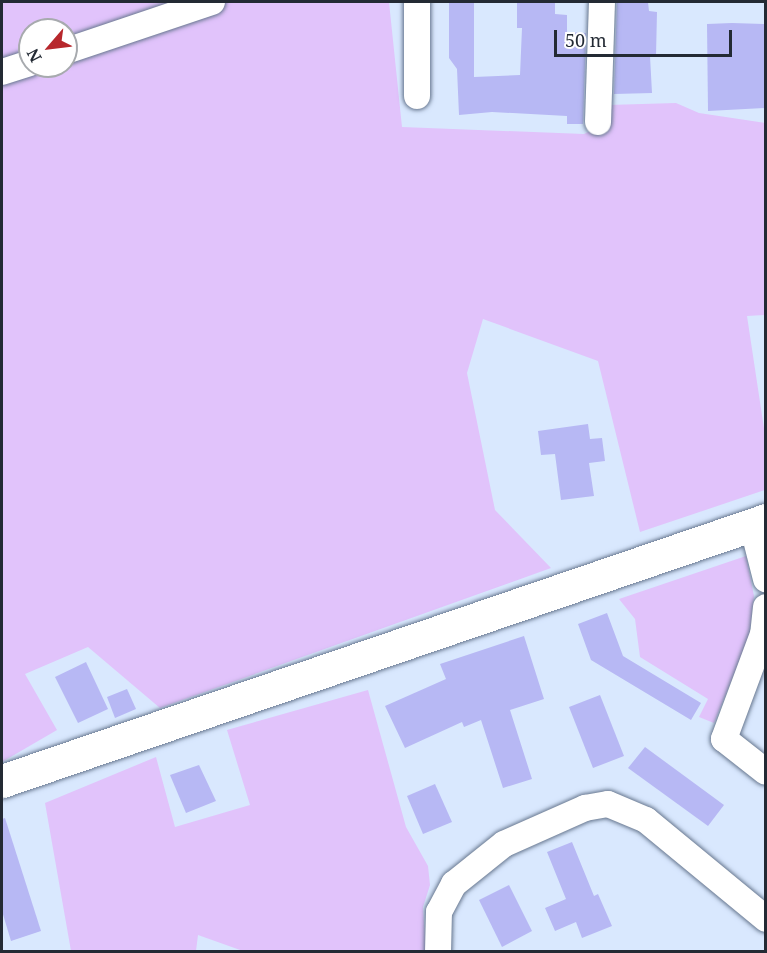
<!DOCTYPE html>
<html>
<head>
<meta charset="utf-8">
<style>
	body { margin:0 }
	#map { position:relative; width:767px; height:953px; overflow:hidden; background:#d9e8fe; font-family:"Noto Serif",serif }
	div>[style] { position:absolute }
	[style*='--x'] { left:calc(var(--x)*1px); top:calc(var(--y)*1px); width:calc(var(--w)*1px); rotate:calc(var(--a)*1deg) }
	.green>* { inset:0; background:#e1c3fb }
	.building>* { inset:0; background:#b7b8f4 }
	.roads { filter:drop-shadow(0 0 2px #67778f) drop-shadow(0 0 2px #67778f) }
	.street>* { height:26px; margin:-13px; padding:0 13px; transform-origin:13px; border-radius:13px; background:#fff }
	.secondary>* { height:33px; margin:-16.5px; padding:0 16.5px; transform-origin:16.5px; border-radius:16.5px; background:#fff }
	span { translate:-50% -50%; white-space:nowrap; text-align:center; line-height:1.15; -webkit-text-stroke:4.5px #fff; paint-order:stroke }
	.frame { position:absolute; inset:0; border:3px solid #232a34; pointer-events:none }
	.north { position:absolute; left:18px; top:18px; width:60px; height:60px; box-sizing:border-box; background:#fff; border:2px solid #a7aaae; border-radius:50%; rotate:242deg; font-size:16px; font-weight:700; line-height:24px; text-align:center; color:#232a34 }
	.north::after { content:''; display:block; margin:auto; width:21px; height:27px; background:#b7272c; clip-path:polygon(50% 0,100% 100%,50% 72%,0 100%) }
	.scale { position:absolute; left:554px; top:30px; width:178px; height:27px; box-sizing:border-box; border:3px solid #232a34; border-top:0; padding-left:8px; font-size:18px; line-height:21px; white-space:nowrap; color:#232a34; -webkit-text-stroke:4px #fff; paint-order:stroke }
</style>
</head>
<body>
<div id="map">
	<div class="green">
		<div style="clip-path:polygon(evenodd,2px 2px,389px 2px,402px 127px,584px 134px,602px 125px,608px 105px,676px 103px,699px 113px,765px 123px,765px 315px,747px 316px,765px 435px,765px 490px,640px 532px,598px 361px,483px 319px,467px 373px,495px 510px,551px 568px,160px 708px,88px 647px,25px 674px,57px 730px,2px 762px,2px 2px,30px 30px,66px 30px,66px 66px,30px 66px,30px 30px)"></div>
		<div style="clip-path:polygon(746px 556px,754px 596px,749px 638px,714px 723px,699px 717px,708px 699px,640px 657px,635px 619px,619px 599px)"></div>
		<div style="clip-path:polygon(368px 690px,406px 827px,428px 866px,430px 885px,423px 907px,426px 951px,243px 951px,198px 935px,196px 951px,71px 951px,45px 803px,156px 757px,175px 827px,250px 805px,227px 730px)"></div>
	</div>
	<div class="building">
		<div style="clip-path:polygon(449px 2px,474px 2px,474px 77px,520px 75px,522px 28px,517px 28px,517px 2px,555px 2px,555px 14px,567px 15px,567px 32px,586px 33px,583px 124px,567px 124px,567px 116px,492px 112px,459px 115px,457px 69px,449px 58px)"></div>
		<div style="clip-path:polygon(617px 2px,648px 2px,649px 11px,657px 12px,656px 56px,650px 56px,652px 93px,614px 94px)"></div>
		<div style="clip-path:polygon(732px 23px,765px 24px,765px 108px,708px 111px,707px 24px)"></div>
		<div style="clip-path:polygon(588px 424px,590px 439px,602px 438px,605px 461px,589px 463px,594px 496px,561px 500px,555px 454px,541px 455px,538px 431px)"></div>
		<div style="clip-path:polygon(607px 613px,623px 656px,701px 703px,691px 720px,591px 660px,578px 624px)"></div>
		<div style="clip-path:polygon(524px 636px,544px 699px,510px 710px,532px 779px,503px 788px,481px 720px,464px 727px,462px 722px,405px 748px,385px 706px,446px 679px,440px 664px)"></div>
		<div style="clip-path:polygon(86px 662px,108px 709px,78px 723px,55px 677px)"></div>
		<div style="clip-path:polygon(127px 689px,136px 709px,115px 718px,107px 697px)"></div>
		<div style="clip-path:polygon(600px 695px,624px 756px,593px 768px,569px 707px)"></div>
		<div style="clip-path:polygon(645px 747px,724px 805px,708px 826px,628px 768px)"></div>
		<div style="clip-path:polygon(199px 765px,216px 801px,186px 813px,170px 775px)"></div>
		<div style="clip-path:polygon(435px 784px,452px 822px,423px 834px,407px 796px)"></div>
		<div style="clip-path:polygon(5px 818px,41px 931px,11px 941px,2px 911px,2px 819px)"></div>
		<div style="clip-path:polygon(572px 842px,594px 896px,598px 894px,612px 926px,582px 938px,576px 922px,555px 931px,545px 908px,566px 899px,547px 852px)"></div>
		<div style="clip-path:polygon(509px 885px,532px 931px,502px 947px,479px 900px)"></div>
	</div>
	<div class="roads">
		<div class="street">
			<div style="--x:417;--y:2;--w:94;--a:90"></div>
			<div style="--x:66;--y:51;--w:154;--a:-18.6"></div>
			<div style="--x:2;--y:72;--w:29;--a:-18"></div>
			<div style="--x:598;--y:122;--w:120;--a:-88.1"></div>
			<div style="--x:752;--y:524;--w:57;--a:75.7"></div>
			<div style="--x:766;--y:607;--w:27;--a:96"></div>
			<div style="--x:763;--y:634;--w:112;--a:110.4"></div>
			<div style="--x:724;--y:739;--w:53;--a:38.2"></div>
			<div style="--x:438;--y:952;--w:40;--a:-88.6"></div>
			<div style="--x:439;--y:912;--w:32;--a:-62"></div>
			<div style="--x:454;--y:884;--w:64;--a:-38.7"></div>
			<div style="--x:504;--y:844;--w:89;--a:-24"></div>
			<div style="--x:585;--y:808;--w:23;--a:-10"></div>
			<div style="--x:608;--y:804;--w:41;--a:22.8"></div>
			<div style="--x:646;--y:820;--w:156;--a:39.5"></div>
		</div>
		<div class="secondary">
			<div style="--x:2;--y:781;--w:807;--a:-18.86"></div>
		</div>
	</div>
	<div class="frame"></div>
	<div class="north">N</div>
	<div class="scale">50 m</div>
</div>
</body>
</html>
